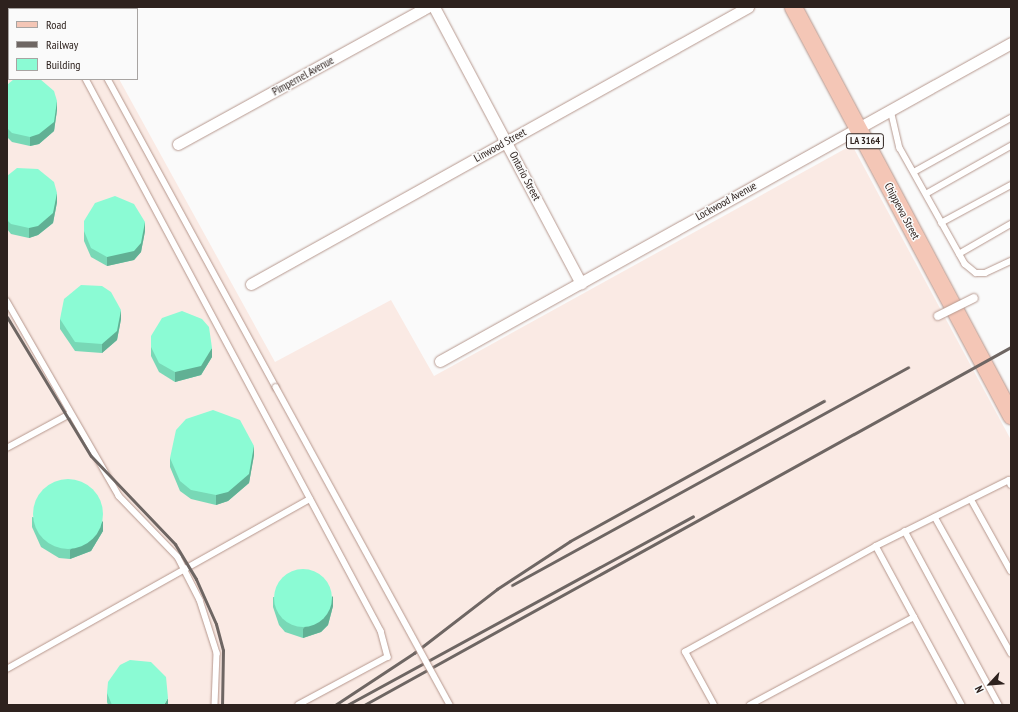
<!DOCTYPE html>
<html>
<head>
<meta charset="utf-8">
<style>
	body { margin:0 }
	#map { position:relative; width:1018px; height:712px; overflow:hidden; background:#fafafa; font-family:"PT Sans Narrow",sans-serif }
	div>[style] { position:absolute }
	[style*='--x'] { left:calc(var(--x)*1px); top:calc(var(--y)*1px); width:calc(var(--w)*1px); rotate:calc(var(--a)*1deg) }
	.built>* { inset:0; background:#faeae4 }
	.roads { filter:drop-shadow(0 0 1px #b6988e) drop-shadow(0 0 1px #b6988e) }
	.service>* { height:5.5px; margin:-2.75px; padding:0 2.75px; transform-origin:2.75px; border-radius:2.75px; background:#fff }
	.minor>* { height:11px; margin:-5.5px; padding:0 5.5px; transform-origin:5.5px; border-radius:5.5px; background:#fff }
	.primary>* { height:17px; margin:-8.5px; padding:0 8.5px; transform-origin:8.5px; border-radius:8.5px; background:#f4c6b6 }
	.rail>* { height:3px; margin:-1.5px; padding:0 1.5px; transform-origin:1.5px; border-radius:1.5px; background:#6e6663 }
	.bridges { filter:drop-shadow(0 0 1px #b6988e) drop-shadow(0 0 1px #b6988e) }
	.service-bridge>* { height:5.5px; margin:-2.75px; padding:0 2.75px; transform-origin:2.75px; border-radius:2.75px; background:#fff }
	.pedestrian-bridge>* { height:8px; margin:-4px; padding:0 4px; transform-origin:4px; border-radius:4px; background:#fff }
	.wall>* { inset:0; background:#78d8b6 }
	.shaded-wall>* { inset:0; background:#61b094 }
	.building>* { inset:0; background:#8bfbd4 }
	.round { border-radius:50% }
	span { translate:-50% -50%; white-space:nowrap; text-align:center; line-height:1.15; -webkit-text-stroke:3px #fafafa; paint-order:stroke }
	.shield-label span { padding:1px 3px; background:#fafafa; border:1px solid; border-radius:3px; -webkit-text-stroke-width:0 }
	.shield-label { font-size:10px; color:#2e221e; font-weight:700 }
	.street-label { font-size:11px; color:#2e221e }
	.frame { position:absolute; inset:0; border:8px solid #2e221e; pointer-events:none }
	.legend { position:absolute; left:8px; top:8px; width:130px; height:72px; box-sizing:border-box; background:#fafafa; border:1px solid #a8a4a2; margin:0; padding:5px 7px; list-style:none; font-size:12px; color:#2e221e }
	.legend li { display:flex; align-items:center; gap:8px; height:20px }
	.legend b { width:20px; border:1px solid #a8a4a2 }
	.north { position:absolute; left:970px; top:664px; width:40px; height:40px; -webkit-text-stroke:3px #fafafa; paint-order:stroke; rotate:244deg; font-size:11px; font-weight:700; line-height:16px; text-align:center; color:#2e221e }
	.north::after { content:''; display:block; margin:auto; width:14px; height:18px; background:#2e221e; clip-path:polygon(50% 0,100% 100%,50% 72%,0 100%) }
</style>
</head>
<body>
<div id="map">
	<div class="built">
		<div style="clip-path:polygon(7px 7px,79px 7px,9px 9px,9px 79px,119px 79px,275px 362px,391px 300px,434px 376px,852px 145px,1011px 440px,1011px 705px,7px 705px)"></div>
	</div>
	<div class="roads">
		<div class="service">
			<div style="--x:68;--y:7;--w:2;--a:63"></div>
			<div style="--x:22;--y:9;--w:4;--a:-34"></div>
			<div style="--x:7;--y:18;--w:2;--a:-27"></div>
			<div style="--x:86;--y:79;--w:626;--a:61.88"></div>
			<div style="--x:381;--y:631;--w:27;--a:75"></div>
			<div style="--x:388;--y:657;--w:101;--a:151.7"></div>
			<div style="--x:108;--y:79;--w:351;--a:61.4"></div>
			<div style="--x:891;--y:110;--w:39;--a:77"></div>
			<div style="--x:900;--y:148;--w:133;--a:60.7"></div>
			<div style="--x:965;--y:264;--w:14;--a:39"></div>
			<div style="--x:976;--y:273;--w:9;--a:0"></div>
			<div style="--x:985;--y:273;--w:29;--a:-25"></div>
			<div style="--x:914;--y:172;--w:111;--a:-29.1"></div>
			<div style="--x:926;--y:194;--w:98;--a:-29.5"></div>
			<div style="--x:941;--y:223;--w:80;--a:-28.5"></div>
			<div style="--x:959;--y:254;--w:60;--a:-30"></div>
			<div style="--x:7;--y:301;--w:225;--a:60.1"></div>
			<div style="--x:119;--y:496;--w:85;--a:46"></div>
			<div style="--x:178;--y:557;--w:48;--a:62.9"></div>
			<div style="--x:200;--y:600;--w:56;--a:72.2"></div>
			<div style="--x:217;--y:653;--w:52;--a:92.2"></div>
			<div style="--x:7;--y:448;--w:72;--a:-28.4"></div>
			<div style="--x:971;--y:499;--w:82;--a:60.9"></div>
			<div style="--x:935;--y:517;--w:156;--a:60.8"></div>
			<div style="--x:905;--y:531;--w:198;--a:61.6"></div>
			<div style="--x:876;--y:546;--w:181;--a:61.6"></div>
			<div style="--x:7;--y:669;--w:347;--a:-29.3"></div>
			<div style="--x:714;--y:705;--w:60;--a:-118.7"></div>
			<div style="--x:685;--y:652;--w:218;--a:-29"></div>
			<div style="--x:876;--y:546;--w:148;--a:-26.4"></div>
			<div style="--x:1009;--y:480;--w:5;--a:68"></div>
			<div style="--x:750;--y:705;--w:186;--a:-28.2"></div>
		</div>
		<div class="minor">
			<div style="--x:434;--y:7;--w:313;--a:62"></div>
			<div style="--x:100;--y:9;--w:4;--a:-27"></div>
			<div style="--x:178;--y:144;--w:284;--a:-28.8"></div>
			<div style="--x:251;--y:284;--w:569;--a:-29.13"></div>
			<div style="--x:440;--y:361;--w:654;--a:-29.11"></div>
		</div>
		<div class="primary">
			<div style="--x:793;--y:7;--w:463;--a:61.9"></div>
		</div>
	</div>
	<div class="rail">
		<div style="--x:7;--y:317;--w:162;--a:58.9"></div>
		<div style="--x:91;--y:456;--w:122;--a:46.3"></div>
		<div style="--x:175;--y:544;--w:41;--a:59"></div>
		<div style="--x:196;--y:579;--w:49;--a:66"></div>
		<div style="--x:216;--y:624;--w:27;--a:75"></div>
		<div style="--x:223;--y:650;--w:55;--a:91"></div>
		<div style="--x:512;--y:585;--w:452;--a:-28.8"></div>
		<div style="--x:335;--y:705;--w:95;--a:-33.4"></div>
		<div style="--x:414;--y:653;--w:105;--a:-37.6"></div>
		<div style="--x:497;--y:589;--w:87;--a:-33.3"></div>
		<div style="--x:570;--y:541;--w:290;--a:-28.9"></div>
		<div style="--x:347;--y:705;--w:394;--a:-28.6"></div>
		<div style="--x:364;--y:705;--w:739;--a:-28.96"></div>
	</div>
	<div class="bridges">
		<div class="service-bridge">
			<div style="--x:276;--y:387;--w:362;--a:61.3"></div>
		</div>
		<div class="pedestrian-bridge">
			<div style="--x:938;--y:316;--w:40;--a:-26.6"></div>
		</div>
	</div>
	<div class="wall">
		<div style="clip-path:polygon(7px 85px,57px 110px,54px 131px,39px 144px,30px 146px,12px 142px,7px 137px)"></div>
		<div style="clip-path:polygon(7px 176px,57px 202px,53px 223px,38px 235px,29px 238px,11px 234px,7px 229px)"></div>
		<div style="clip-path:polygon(84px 221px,145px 231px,141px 252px,134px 260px,107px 266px,91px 257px,84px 241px)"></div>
		<div style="clip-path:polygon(60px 319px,121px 319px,117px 340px,102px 353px,75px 351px,60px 329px)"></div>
		<div style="clip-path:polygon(151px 336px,212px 357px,201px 375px,175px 382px,159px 372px,151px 356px)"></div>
		<div style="clip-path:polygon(254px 455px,249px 483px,228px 501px,216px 505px,191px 499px,180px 491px,170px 467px,170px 458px)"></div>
		<div style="clip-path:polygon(32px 517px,103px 531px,91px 551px,70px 559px,59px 558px,41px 547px,32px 527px)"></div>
		<div style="clip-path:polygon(273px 597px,333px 606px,328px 625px,321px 632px,303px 638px,285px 632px,279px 625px,273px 607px)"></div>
		<div style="clip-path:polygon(107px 693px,168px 705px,108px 705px,107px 702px)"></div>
	</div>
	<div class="shaded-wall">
		<div style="clip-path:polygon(57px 101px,57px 110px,54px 131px,39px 144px,30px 146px,30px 137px)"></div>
		<div style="clip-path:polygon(57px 193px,57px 202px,53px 223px,38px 235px,29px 238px,29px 228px)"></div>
		<div style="clip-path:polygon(145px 222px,145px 231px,141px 252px,134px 260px,107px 266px,107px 257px)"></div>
		<div style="clip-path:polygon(121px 310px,121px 319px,117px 340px,102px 353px,102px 344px)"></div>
		<div style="clip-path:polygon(212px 348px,212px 357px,201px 375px,175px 382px,175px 372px)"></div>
		<div style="clip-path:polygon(254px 446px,254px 455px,249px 483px,228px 501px,216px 505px,216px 495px)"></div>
		<div style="clip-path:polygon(103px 521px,103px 531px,91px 551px,70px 559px,70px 550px)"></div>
		<div style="clip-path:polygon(333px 596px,333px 606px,328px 625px,321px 632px,303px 638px,303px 629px)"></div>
		<div style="clip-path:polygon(168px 698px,168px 705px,164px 705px)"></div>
	</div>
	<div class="building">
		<div style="clip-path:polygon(14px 79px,40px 79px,54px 91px,57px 101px,54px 122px,39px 134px,30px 137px,12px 133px,7px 128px,7px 85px)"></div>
		<div style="clip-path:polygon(17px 168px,38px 169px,54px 182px,57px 193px,53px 213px,38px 226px,29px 228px,11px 224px,7px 220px,7px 176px)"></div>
		<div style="clip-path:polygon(115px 196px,134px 204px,145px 222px,141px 243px,134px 251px,107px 257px,91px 248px,84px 231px,84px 221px,95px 203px)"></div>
		<div style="clip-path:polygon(81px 285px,102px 286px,111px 292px,121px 310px,117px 331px,102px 344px,75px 342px,60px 319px,64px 299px)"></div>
		<div style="clip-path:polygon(182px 311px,202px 319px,209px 327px,212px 348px,201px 366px,175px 372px,159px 363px,151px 347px,151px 336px,162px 318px)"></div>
		<div style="clip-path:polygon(213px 410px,240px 420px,254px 446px,249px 474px,228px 492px,216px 495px,191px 490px,180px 481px,170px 458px,176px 430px,186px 419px)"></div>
		<div class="round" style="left:33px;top:479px;width:70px;height:70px"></div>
		<div class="round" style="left:274px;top:569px;width:58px;height:58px"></div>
		<div style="clip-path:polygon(130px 660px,151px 662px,166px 677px,168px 698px,164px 705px,112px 705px,107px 693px,108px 682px,120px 665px)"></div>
	</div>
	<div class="shield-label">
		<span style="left:865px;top:141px">LA 3164</span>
	</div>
	<div class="street-label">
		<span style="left:303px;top:76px;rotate:-29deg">Pimpernel Avenue</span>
		<span style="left:500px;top:145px;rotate:-29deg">Linwood Street</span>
		<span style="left:525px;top:176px;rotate:62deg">Ontario Street</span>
		<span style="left:726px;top:201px;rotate:-29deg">Lockwood Avenue</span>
		<span style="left:902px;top:211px;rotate:62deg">Chippewa Street</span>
	</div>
	<div class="frame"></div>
	<ul class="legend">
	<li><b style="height:5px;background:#f4c6b6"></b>Road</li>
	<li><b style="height:5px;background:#6e6663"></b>Railway</li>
	<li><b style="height:11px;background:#8bfbd4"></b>Building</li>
	</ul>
	<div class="north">N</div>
</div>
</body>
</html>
